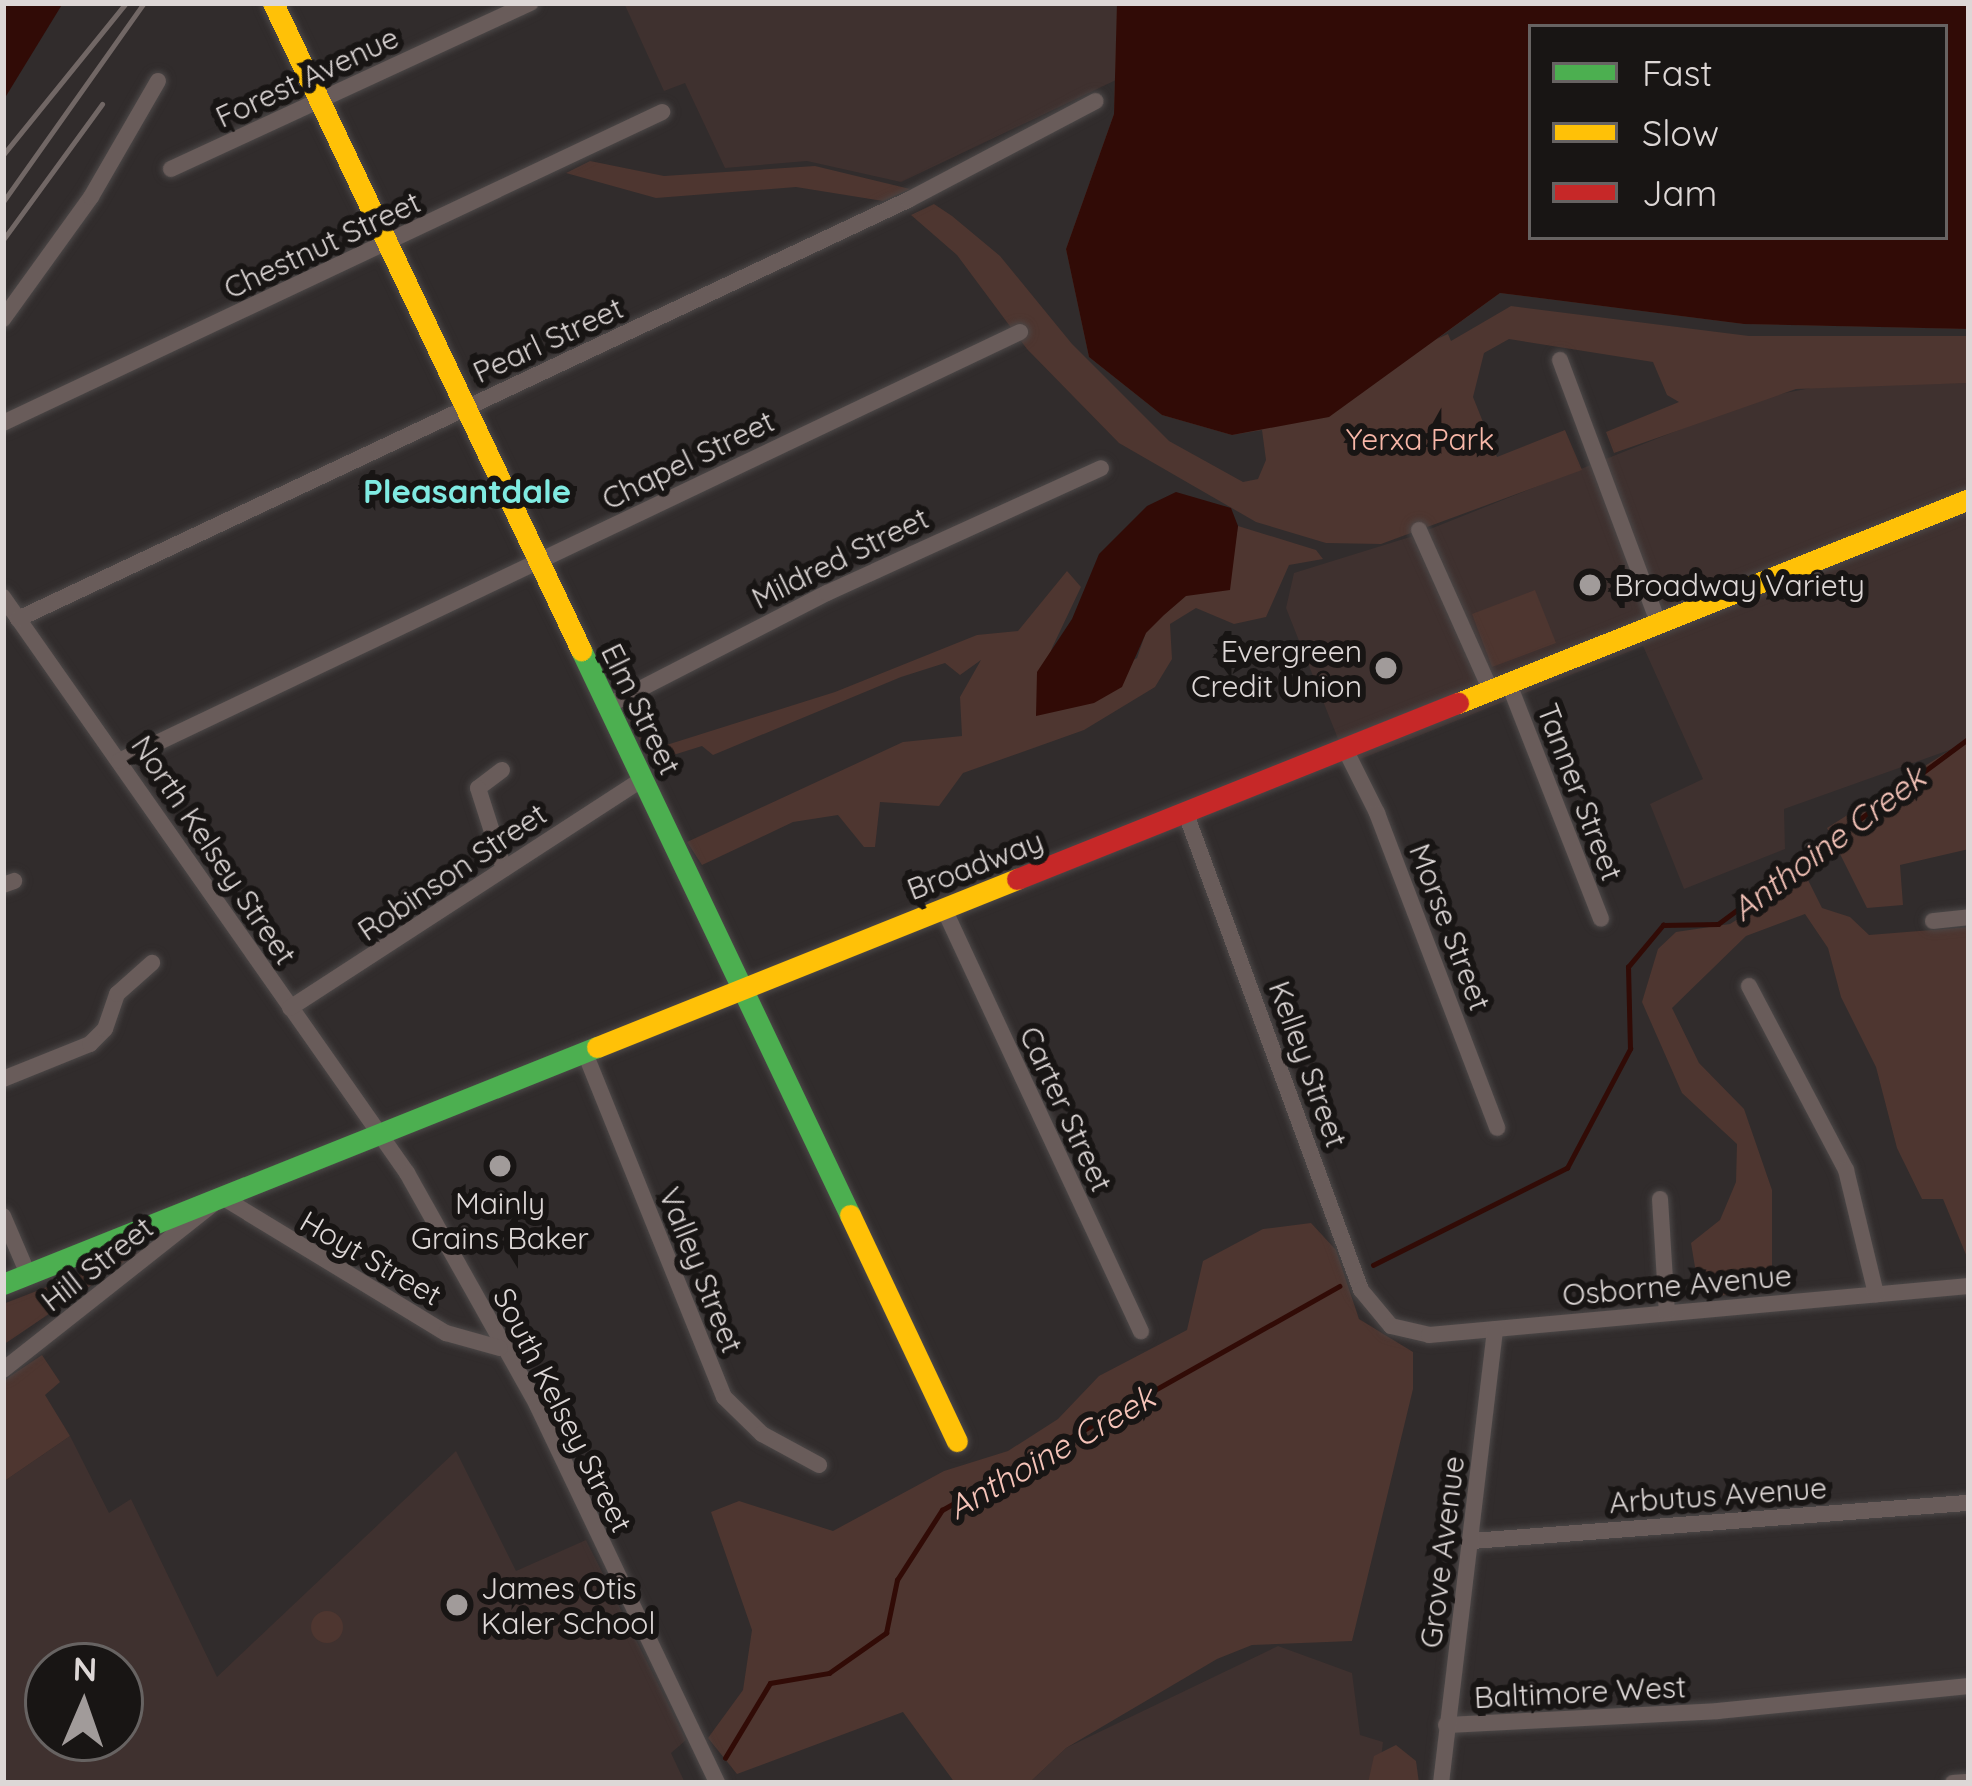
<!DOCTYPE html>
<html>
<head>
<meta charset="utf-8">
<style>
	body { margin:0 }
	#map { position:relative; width:1972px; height:1786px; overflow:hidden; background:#312c2c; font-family:Quicksand,sans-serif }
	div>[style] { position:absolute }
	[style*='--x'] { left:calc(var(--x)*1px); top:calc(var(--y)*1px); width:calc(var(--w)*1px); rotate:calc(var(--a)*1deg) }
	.built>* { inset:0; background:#3f312f }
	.green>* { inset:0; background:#4e3630 }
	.round { border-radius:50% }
	.water>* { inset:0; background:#310b06 }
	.stream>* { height:4.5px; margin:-2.25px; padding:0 2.25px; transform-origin:2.25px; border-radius:2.25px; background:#310b06 }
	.roads { filter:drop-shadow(0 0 3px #4c4848) drop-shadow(0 0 3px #4c4848) }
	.street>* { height:16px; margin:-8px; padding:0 8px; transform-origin:8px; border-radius:8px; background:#695c5a }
	.fast>* { height:21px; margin:-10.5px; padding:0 10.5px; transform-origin:10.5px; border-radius:10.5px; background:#4caf50 }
	.slow>* { height:21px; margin:-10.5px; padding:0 10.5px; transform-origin:10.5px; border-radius:10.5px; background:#ffc107 }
	.jam>* { height:21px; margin:-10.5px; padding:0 10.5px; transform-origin:10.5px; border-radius:10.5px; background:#c62828 }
	.rail>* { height:4.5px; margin:-2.25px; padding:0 2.25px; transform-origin:2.25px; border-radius:2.25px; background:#716765 }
	.dots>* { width:33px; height:33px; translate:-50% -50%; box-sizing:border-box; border:6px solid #181514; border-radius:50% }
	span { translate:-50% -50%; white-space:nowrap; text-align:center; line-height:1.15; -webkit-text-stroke:12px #181514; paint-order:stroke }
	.street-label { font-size:30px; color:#ddd7d6 }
	.park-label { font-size:30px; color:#f8b7a8 }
	.poi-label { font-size:30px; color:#ddd7d6 }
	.left { translate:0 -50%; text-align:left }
	.right { translate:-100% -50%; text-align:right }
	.neighbourhood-label { font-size:33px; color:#80ebe2; font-weight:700 }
	.water-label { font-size:33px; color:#f5c3b8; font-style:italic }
	.frame { position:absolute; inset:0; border:6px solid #ddd7d6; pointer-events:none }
	.legend { position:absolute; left:1528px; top:24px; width:420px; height:216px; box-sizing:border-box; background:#181514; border:3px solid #676362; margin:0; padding:15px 21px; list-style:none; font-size:36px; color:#ddd7d6 }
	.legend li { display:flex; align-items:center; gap:24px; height:60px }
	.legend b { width:60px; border:3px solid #676362 }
	.north { position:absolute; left:24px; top:1642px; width:120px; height:120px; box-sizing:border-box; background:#181514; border:3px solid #676362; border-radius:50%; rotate:2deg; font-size:33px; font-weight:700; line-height:48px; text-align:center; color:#ddd7d6 }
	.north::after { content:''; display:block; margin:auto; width:42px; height:54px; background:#a19b9a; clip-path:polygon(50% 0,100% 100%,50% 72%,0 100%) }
</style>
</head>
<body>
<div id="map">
	<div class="built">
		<div style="clip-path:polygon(624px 3px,1117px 3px,1116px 80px,901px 182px,807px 161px,725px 168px,685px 83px,664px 91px)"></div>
		<div style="clip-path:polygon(1969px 383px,1969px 738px,1955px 748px,1784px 809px,1785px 849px,1684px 889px,1650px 804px,1703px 779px,1643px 646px,1348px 764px,1286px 608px,1294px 573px,1410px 537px,1759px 398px,1827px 385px)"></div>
		<div style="clip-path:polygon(evenodd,70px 1436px,109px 1513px,131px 1499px,217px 1677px,456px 1451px,516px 1571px,586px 1540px,686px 1740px,671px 1753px,685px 1783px,3px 1783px,3px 1482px,70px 1436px,48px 1666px,120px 1666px,120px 1738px,48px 1738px,48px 1666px)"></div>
		<div style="clip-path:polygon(1278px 1646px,1352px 1673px,1360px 1735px,1383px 1742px,1378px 1783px,1029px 1783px,1066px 1748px)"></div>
	</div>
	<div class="green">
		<div style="clip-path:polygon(evenodd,1117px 3px,1969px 3px,1969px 329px,1744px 324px,1500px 293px,1437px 339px,1448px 334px,1451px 341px,1511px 306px,1749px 336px,1969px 336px,1969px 383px,1796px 389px,1614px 453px,1606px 432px,1679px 402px,1667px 395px,1653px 362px,1509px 339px,1484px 353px,1473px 397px,1497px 457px,1565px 430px,1582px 470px,1381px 544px,1326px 543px,1256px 522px,1119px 443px,1027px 349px,957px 255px,911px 215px,934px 204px,952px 216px,1000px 256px,1072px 344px,1169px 441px,1243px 482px,1258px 479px,1266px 460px,1262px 430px,1232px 435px,1162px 415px,1089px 357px,1066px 249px,1114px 114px,1117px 3px,1531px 27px,1945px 27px,1945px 237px,1531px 237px,1531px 27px)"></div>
		<div style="clip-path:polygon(590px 161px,664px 176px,815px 166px,910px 189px,883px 201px,796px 187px,656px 198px,566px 173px)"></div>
		<div style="clip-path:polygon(1238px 526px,1316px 550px,1323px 559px,1289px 565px,1266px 617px,1234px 624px,1196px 608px,1170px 624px,1172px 659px,1155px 687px,1084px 730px,963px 773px,939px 806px,880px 802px,875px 847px,864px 847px,838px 815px,793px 822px,702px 865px,687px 842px,903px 742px,962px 736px,960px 697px,981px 660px,960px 675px,945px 663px,901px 677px,713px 755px,702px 746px,651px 762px,628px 717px,641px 710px,657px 748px,835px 692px,977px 635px,1018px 631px,1067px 571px,1081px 587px,1052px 648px,1036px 715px,1137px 658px,1146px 632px,1235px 544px)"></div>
		<div style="clip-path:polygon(1535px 590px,1556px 643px,1492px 667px,1472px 614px)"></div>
		<div style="clip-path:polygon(1969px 738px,1969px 849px,1900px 865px,1903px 905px,1867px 908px,1827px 828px)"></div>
		<div style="clip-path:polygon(1806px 876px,1822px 908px,1850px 917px,1869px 935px,1969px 927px,1969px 1262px,1943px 1199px,1922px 1199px,1897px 1148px,1876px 1067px,1841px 997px,1828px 948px,1805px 914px,1746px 936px,1672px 1008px,1699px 1063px,1744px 1109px,1772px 1190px,1772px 1291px,1716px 1296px,1696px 1273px,1691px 1243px,1720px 1220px,1736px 1182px,1737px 1144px,1682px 1093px,1642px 1002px,1658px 949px,1676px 932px,1730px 924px)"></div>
		<div style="clip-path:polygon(1311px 1223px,1336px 1250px,1359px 1319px,1413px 1352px,1413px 1389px,1352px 1641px,1252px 1645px,1217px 1659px,1066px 1748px,1029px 1783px,955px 1783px,903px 1712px,737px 1774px,708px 1738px,743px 1690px,752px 1630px,711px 1512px,739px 1501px,833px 1531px,944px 1471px,1008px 1451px,1058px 1419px,1099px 1376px,1187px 1330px,1203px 1261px,1263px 1229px)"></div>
		<div style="clip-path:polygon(145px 1249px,3px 1345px,3px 1304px)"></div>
		<div style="clip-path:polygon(42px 1355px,60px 1382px,45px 1395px,70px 1436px,3px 1482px,3px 1381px)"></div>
		<div class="round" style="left:311px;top:1611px;width:32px;height:32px"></div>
		<div style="clip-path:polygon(1396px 1745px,1416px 1761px,1419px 1783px,1368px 1783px,1374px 1756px)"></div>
	</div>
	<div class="water">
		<div style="clip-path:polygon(3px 3px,63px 3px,3px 101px)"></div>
		<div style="clip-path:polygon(evenodd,1117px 3px,1969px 3px,1969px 329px,1744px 324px,1500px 293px,1329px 417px,1232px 435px,1162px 415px,1089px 357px,1066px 249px,1114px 114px,1117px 3px,1531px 27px,1945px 27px,1945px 237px,1531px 237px,1531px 27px)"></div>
		<div style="clip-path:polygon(1176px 492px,1231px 508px,1238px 526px,1230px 590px,1186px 596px,1164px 615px,1146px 633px,1122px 687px,1094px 703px,1036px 716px,1037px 672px,1072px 619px,1099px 554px,1147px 506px)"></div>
	</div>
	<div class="stream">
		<div style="--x:1373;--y:1265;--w:217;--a:-26.6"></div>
		<div style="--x:1567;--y:1168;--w:135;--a:-62.1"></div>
		<div style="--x:1630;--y:1049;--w:82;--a:-91.4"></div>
		<div style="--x:1628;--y:967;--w:55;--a:-50.2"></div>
		<div style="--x:1663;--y:925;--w:55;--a:-1"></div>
		<div style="--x:1718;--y:924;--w:312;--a:-36.5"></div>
		<div style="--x:725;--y:1758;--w:87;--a:-59"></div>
		<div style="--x:770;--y:1683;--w:60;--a:-9.6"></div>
		<div style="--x:829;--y:1673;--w:70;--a:-35.1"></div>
		<div style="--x:886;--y:1633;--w:54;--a:-78.3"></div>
		<div style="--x:897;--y:1580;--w:83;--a:-57.3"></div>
		<div style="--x:942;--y:1510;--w:456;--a:-29.4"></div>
	</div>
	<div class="roads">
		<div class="street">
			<div style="--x:171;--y:169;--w:396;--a:-24.8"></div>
			<div style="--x:3;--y:319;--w:150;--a:-54.2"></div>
			<div style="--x:91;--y:197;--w:134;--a:-60"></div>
			<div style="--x:1560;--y:360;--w:283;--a:69.5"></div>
			<div style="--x:3;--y:423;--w:729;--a:-25.26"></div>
			<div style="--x:1419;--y:530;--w:176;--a:65.9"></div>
			<div style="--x:3;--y:597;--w:704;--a:54.95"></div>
			<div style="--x:407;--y:1173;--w:266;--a:60.7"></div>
			<div style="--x:537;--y:1405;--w:419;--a:64.5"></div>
			<div style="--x:18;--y:619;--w:984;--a:-25.21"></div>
			<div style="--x:908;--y:200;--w:212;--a:-27.8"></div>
			<div style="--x:1509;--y:684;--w:252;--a:68.6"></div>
			<div style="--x:607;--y:706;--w:247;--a:-27.2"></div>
			<div style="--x:827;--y:593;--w:301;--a:-24.5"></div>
			<div style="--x:1345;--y:749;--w:72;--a:63.4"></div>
			<div style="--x:1377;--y:813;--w:337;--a:69.1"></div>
			<div style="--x:119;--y:761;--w:998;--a:-25.46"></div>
			<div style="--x:502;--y:770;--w:30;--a:143"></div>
			<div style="--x:478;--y:788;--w:85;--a:72.2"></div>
			<div style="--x:1186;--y:814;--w:507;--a:69.81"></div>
			<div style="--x:1361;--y:1290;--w:47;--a:50.2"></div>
			<div style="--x:1391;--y:1326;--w:39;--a:13"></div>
			<div style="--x:1429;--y:1335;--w:542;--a:-5.18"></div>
			<div style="--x:3;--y:885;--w:12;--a:-20"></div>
			<div style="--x:944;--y:909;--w:466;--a:65"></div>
			<div style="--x:1933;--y:921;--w:36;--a:-6"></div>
			<div style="--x:1749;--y:986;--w:208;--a:62.2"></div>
			<div style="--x:1846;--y:1170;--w:128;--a:76.4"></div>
			<div style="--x:290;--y:1008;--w:420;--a:-33"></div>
			<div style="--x:585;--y:1053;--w:371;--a:68"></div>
			<div style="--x:724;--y:1397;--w:53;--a:44.2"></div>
			<div style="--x:762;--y:1434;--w:65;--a:28.5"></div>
			<div style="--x:3;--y:1079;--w:94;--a:-21.9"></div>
			<div style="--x:90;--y:1044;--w:21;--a:-45"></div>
			<div style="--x:105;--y:1029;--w:37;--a:-71"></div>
			<div style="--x:117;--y:994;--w:47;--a:-41.5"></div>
			<div style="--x:1660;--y:1199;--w:113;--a:86.5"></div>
			<div style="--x:3;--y:1216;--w:63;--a:66.7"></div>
			<div style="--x:3;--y:1370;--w:279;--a:-38.3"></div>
			<div style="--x:222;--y:1197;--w:262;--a:31.3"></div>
			<div style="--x:446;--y:1333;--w:56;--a:15.5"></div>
			<div style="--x:1472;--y:1541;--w:498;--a:-4.4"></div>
			<div style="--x:1446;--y:1725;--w:272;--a:-2.9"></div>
			<div style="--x:1718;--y:1711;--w:252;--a:-5.7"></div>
			<div style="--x:1441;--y:1783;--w:457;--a:-83.2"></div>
			<div style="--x:1953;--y:1783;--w:16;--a:-4"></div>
		</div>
		<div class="fast">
			<div style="--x:581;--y:650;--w:626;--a:64.54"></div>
			<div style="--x:3;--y:1284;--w:640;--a:-21.75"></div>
		</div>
		<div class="slow">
			<div style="--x:273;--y:3;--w:717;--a:64.54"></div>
			<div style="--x:1458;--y:703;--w:550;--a:-21.76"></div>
			<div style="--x:597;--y:1047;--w:452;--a:-21.8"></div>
			<div style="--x:850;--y:1215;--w:250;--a:64.7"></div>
		</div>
		<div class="jam">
			<div style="--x:1017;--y:879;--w:475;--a:-21.8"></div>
		</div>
	</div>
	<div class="rail">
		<div style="--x:3;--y:155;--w:196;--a:-51"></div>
		<div style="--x:3;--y:202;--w:244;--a:-54.7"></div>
		<div style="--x:3;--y:240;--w:168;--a:-53.9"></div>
	</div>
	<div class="dots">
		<div style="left:1590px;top:585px;background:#a19b9a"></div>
		<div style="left:1386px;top:668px;background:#a19b9a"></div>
		<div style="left:500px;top:1166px;background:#a19b9a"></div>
		<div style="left:457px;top:1605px;background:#a19b9a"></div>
	</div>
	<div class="street-label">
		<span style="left:307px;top:77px;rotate:-25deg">Forest Avenue</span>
		<span style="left:322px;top:245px;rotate:-25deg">Chestnut Street</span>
		<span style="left:548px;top:340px;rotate:-25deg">Pearl Street</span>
		<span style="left:688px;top:460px;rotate:-26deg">Chapel Street</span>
		<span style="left:840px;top:558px;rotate:-26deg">Mildred Street</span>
		<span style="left:641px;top:709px;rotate:64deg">Elm Street</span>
		<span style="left:1580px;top:792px;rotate:69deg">Tanner Street</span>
		<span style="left:214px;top:850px;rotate:56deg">North Kelsey Street</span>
		<span style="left:975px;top:865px;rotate:-21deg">Broadway</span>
		<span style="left:452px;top:872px;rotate:-34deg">Robinson Street</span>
		<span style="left:1450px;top:927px;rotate:69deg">Morse Street</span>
		<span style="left:1308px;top:1064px;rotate:70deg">Kelley Street</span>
		<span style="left:1066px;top:1109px;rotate:65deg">Carter Street</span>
		<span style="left:371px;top:1258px;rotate:30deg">Hoyt Street</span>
		<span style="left:97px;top:1264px;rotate:-38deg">Hill Street</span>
		<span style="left:701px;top:1270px;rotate:68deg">Valley Street</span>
		<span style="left:1677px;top:1285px;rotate:-5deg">Osborne Avenue</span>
		<span style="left:563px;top:1410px;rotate:63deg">South Kelsey Street</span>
		<span style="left:1718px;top:1495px;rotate:-4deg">Arbutus Avenue</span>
		<span style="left:1442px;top:1552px;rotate:-83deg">Grove Avenue</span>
		<span style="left:1580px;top:1692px;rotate:-3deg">Baltimore West</span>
	</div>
	<div class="park-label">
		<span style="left:1420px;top:439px">Yerxa Park</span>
	</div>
	<div class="poi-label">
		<span class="left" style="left:1614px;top:585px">Broadway Variety</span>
		<span class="right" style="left:1362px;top:668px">Evergreen<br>Credit Union</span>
		<span style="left:500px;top:1220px">Mainly<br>Grains Baker</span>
		<span class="left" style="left:481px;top:1605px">James Otis<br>Kaler School</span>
	</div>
	<div class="neighbourhood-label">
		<span style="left:467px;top:491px">Pleasantdale</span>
	</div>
	<div class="water-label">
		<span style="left:1828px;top:843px;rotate:-37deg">Anthoine Creek</span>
		<span style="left:1051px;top:1452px;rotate:-30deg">Anthoine Creek</span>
	</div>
	<div class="frame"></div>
	<ul class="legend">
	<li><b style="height:15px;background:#4caf50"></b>Fast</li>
	<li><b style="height:15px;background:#ffc107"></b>Slow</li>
	<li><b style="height:15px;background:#c62828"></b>Jam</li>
	</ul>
	<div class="north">N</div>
</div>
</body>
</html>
